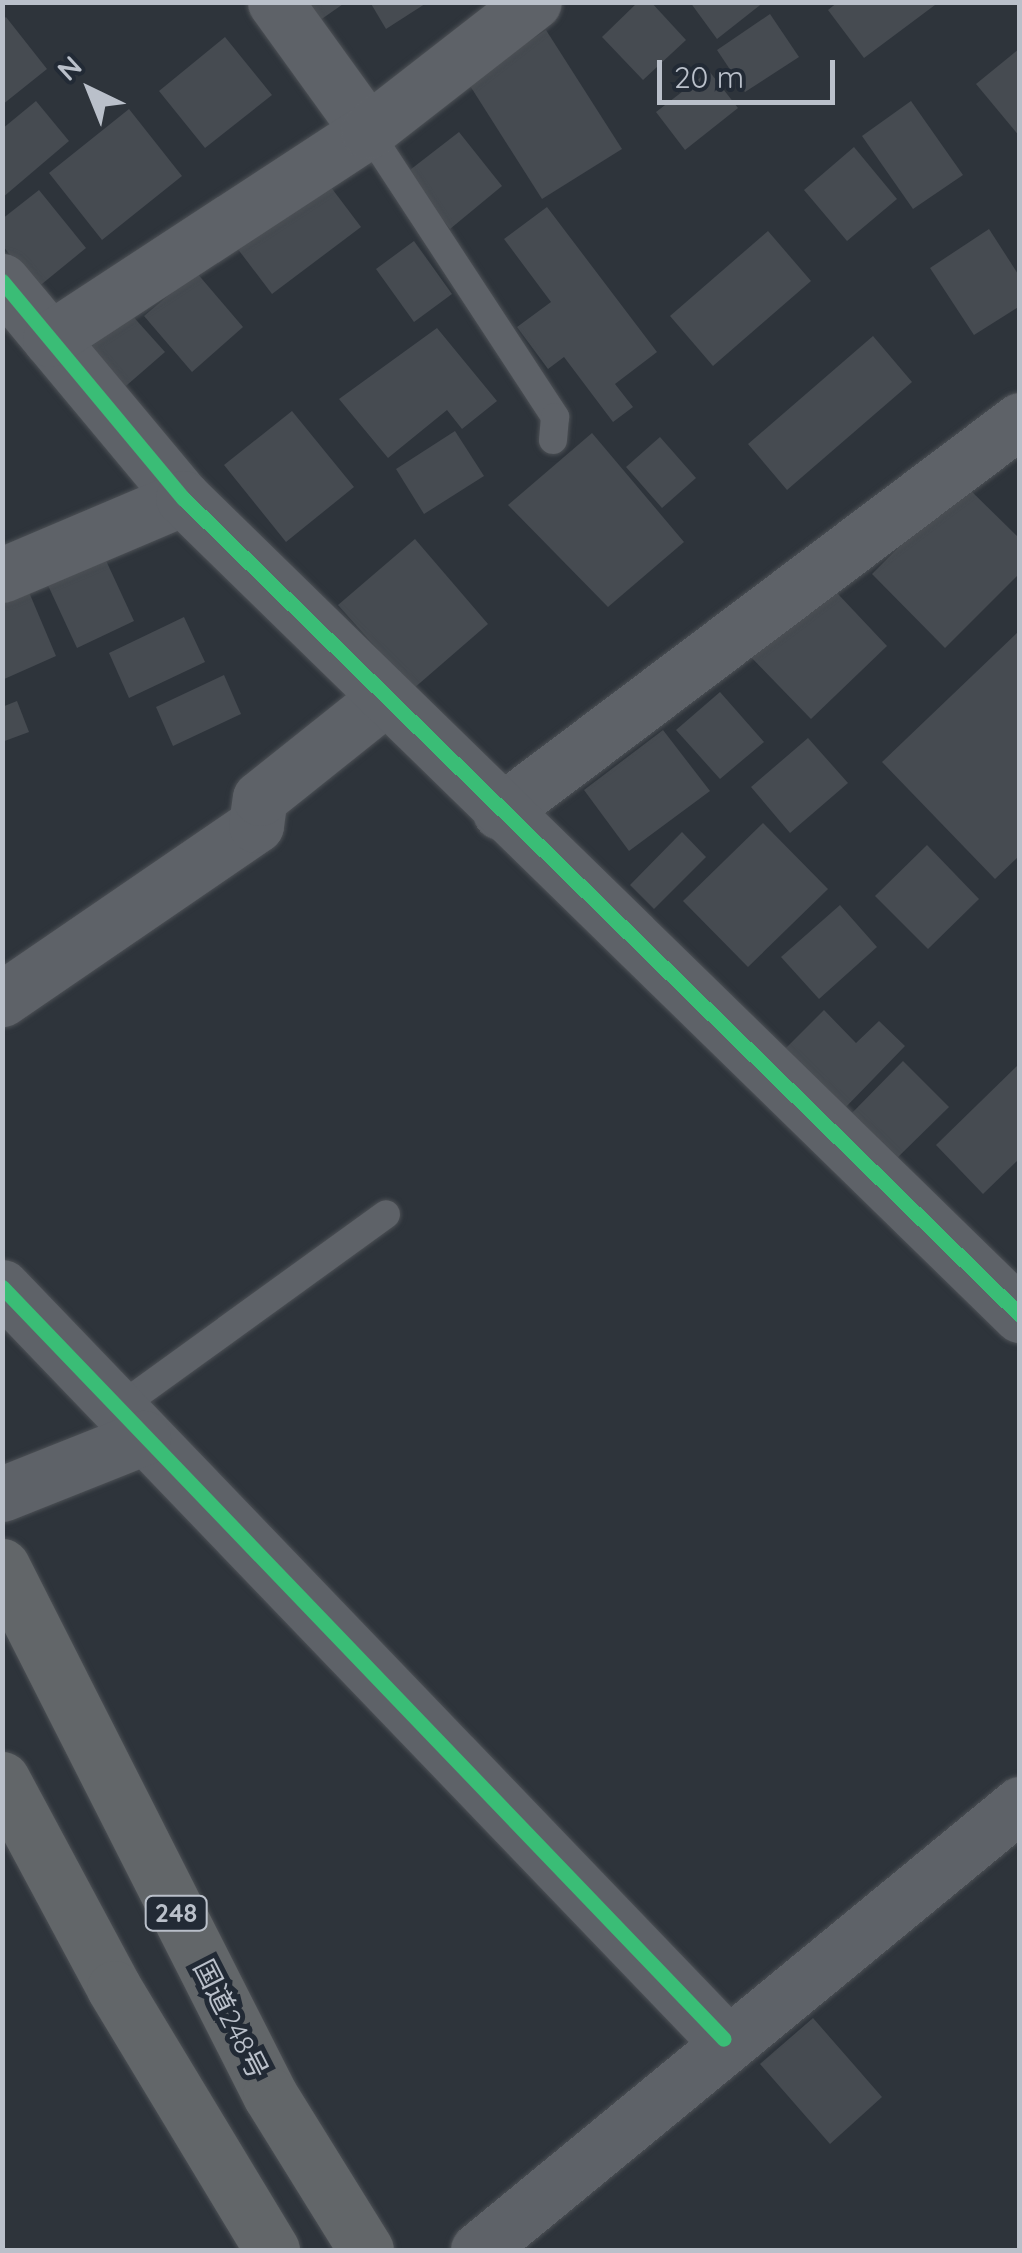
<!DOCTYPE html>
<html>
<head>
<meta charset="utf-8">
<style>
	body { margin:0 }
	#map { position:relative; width:1022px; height:2253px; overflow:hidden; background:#2e343b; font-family:Quicksand,"Noto Sans JP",sans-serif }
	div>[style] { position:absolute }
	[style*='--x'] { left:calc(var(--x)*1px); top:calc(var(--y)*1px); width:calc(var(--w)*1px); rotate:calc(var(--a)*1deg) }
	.building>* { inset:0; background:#464b51 }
	.roads { filter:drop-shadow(0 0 2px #4c5055) drop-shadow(0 0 2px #4c5055) }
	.service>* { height:28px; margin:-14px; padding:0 14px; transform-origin:14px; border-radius:14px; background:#5e6268 }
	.minor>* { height:55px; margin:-27.5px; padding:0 27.5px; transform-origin:27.5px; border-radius:27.5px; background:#5e6268 }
	.tertiary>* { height:55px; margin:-27.5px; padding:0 27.5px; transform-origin:27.5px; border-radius:27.5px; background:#5e6268 }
	.trunk>* { height:55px; margin:-27.5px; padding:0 27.5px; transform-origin:27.5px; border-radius:27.5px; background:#626669 }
	.cycleway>* { height:15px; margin:-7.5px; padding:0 7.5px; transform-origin:7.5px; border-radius:7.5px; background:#3abd76 }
	span { translate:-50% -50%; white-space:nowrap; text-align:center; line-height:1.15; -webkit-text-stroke:10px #222a35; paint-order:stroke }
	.shield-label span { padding:2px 8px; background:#222a35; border:2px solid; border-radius:8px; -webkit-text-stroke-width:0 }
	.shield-label { font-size:25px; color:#bac0ca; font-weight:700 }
	.street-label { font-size:28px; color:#bac0ca }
	.frame { position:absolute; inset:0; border:5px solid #bac0ca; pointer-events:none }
	.north { position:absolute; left:40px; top:40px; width:100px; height:100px; -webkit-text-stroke:8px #222a35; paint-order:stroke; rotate:317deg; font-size:28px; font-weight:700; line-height:40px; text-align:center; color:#bac0ca }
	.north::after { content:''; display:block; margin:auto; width:35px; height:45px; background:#bac0ca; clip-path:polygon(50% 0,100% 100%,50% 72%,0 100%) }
	.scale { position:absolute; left:657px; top:60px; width:178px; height:45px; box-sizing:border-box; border:5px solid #bac0ca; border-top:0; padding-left:12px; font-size:30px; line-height:35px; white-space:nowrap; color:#bac0ca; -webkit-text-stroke:8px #222a35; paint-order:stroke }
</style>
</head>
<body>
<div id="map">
	<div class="building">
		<div style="clip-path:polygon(303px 2px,346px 2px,316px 23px)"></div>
		<div style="clip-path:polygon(370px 2px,428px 2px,386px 29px)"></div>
		<div style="clip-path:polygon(638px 2px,651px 2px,686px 40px,643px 80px,602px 37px)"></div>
		<div style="clip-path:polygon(690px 2px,764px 2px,717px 39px)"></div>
		<div style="clip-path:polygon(838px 2px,939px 2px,864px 58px,828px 10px)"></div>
		<div style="clip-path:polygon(770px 14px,799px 57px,745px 92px,717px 50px)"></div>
		<div style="clip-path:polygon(6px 17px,47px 69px,2px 105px,2px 20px)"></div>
		<div style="clip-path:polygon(546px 30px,622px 149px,542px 199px,467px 81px)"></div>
		<div style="clip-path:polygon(225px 37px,272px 95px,205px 148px,159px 91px)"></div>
		<div style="clip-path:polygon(1020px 48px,1020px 137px,976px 84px)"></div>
		<div style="clip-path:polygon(709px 71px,738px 108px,685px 150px,656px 112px)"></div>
		<div style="clip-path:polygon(36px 101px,69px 141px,2px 198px,2px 129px)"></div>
		<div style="clip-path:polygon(911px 101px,963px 175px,913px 209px,862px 136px)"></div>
		<div style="clip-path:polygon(129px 109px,182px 176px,102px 240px,49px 173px)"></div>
		<div style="clip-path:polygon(459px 132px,502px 186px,450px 229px,406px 173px)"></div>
		<div style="clip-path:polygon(854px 147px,897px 199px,847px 241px,804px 190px)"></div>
		<div style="clip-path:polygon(324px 178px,361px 227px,272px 294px,234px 244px)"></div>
		<div style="clip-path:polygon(39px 190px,86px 248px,37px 288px,2px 245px,2px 219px)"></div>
		<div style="clip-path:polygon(547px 207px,657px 352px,615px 384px,633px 407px,613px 422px,564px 357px,548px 369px,517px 327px,551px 302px,504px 239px)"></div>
		<div style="clip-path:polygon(989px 229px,1020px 277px,1020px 306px,974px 335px,930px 268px)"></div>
		<div style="clip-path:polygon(768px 231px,811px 281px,713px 366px,670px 316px)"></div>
		<div style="clip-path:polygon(414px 241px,452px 294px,414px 322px,376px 269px)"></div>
		<div style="clip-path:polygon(196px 272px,243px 327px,192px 372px,144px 316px)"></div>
		<div style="clip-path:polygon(120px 302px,165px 352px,119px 392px,74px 342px)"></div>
		<div style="clip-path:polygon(437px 328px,497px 401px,462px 429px,447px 410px,388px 458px,339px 399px)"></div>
		<div style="clip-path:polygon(873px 336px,912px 382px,787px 490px,748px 444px)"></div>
		<div style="clip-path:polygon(292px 411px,354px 487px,286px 542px,224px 465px)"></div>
		<div style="clip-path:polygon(455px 431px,484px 476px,424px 514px,396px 469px)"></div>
		<div style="clip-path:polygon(592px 433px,684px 542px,608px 607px,508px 505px)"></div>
		<div style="clip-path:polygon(660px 437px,696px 478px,662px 508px,626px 467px)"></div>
		<div style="clip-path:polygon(963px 483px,1020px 539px,1020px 573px,945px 648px,872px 574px)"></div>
		<div style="clip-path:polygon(96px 539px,134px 621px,77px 648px,39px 566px)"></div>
		<div style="clip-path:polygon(415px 539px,488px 624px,413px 689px,338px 605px)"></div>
		<div style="clip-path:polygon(20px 571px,56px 656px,2px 680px,2px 578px)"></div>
		<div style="clip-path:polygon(822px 577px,887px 646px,811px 719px,745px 651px)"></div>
		<div style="clip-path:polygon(184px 617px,205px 662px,129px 698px,109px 653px)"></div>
		<div style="clip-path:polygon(1020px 630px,1020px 855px,995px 879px,882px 762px)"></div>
		<div style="clip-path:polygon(224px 675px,241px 714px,173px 746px,156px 707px)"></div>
		<div style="clip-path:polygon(720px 692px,764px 742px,720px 779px,676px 730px)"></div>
		<div style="clip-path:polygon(17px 701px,29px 732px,2px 742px,2px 707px)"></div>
		<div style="clip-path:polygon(663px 730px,710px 791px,629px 851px,584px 790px)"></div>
		<div style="clip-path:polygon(808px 738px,848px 783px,790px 833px,751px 787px)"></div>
		<div style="clip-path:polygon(763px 823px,828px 889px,748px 967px,683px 901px)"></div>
		<div style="clip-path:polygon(682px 832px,706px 857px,654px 909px,630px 885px)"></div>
		<div style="clip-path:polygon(927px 845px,979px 899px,928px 949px,875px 896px)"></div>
		<div style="clip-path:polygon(840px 905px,877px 947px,819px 999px,781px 957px)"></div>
		<div style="clip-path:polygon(824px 1010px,856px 1043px,879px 1021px,905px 1046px,844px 1109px,784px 1050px)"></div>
		<div style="clip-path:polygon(903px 1061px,949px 1107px,895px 1160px,850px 1115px)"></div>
		<div style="clip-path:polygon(1020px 1063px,1020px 1158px,983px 1194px,936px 1145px)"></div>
		<div style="clip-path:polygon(813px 2018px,882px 2097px,830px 2144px,760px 2064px)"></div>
	</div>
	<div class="roads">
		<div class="service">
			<div style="--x:368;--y:131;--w:342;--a:56.8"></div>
			<div style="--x:555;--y:417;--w:23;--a:95"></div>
			<div style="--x:117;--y:1409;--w:332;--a:-35.9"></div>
		</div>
		<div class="minor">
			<div style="--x:275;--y:2;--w:159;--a:54.2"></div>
			<div style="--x:2;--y:281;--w:283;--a:50.2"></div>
			<div style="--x:50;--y:339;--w:380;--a:-33.2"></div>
			<div style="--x:368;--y:131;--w:210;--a:-37.9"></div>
			<div style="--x:500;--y:812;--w:651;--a:-37.01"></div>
			<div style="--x:2;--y:999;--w:308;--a:-34.4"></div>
			<div style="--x:256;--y:825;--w:27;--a:-82"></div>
			<div style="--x:260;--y:798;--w:159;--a:-38.6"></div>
			<div style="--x:2;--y:1287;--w:1042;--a:46.17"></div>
			<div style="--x:2;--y:1494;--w:152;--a:-21.7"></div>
		</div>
		<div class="tertiary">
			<div style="--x:2;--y:575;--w:197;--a:-23"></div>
			<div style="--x:183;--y:498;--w:1170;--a:44.31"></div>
			<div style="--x:478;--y:2250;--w:702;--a:-39.45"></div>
		</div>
		<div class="trunk">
			<div style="--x:2;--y:1566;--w:593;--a:63.13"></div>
			<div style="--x:270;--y:2095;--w:182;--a:58.2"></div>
			<div style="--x:2;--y:1779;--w:237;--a:61.8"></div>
			<div style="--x:114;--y:1988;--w:306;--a:58.9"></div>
		</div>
	</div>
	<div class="cycleway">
		<div style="--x:2;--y:281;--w:283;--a:50.2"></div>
		<div style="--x:183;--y:498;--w:1170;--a:44.31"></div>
		<div style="--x:2;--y:1287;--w:1042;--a:46.17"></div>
	</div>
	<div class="shield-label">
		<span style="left:176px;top:1913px">248</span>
	</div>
	<div class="street-label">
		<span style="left:231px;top:2019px;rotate:63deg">国道248号</span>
	</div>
	<div class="frame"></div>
	<div class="north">N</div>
	<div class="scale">20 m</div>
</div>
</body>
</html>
